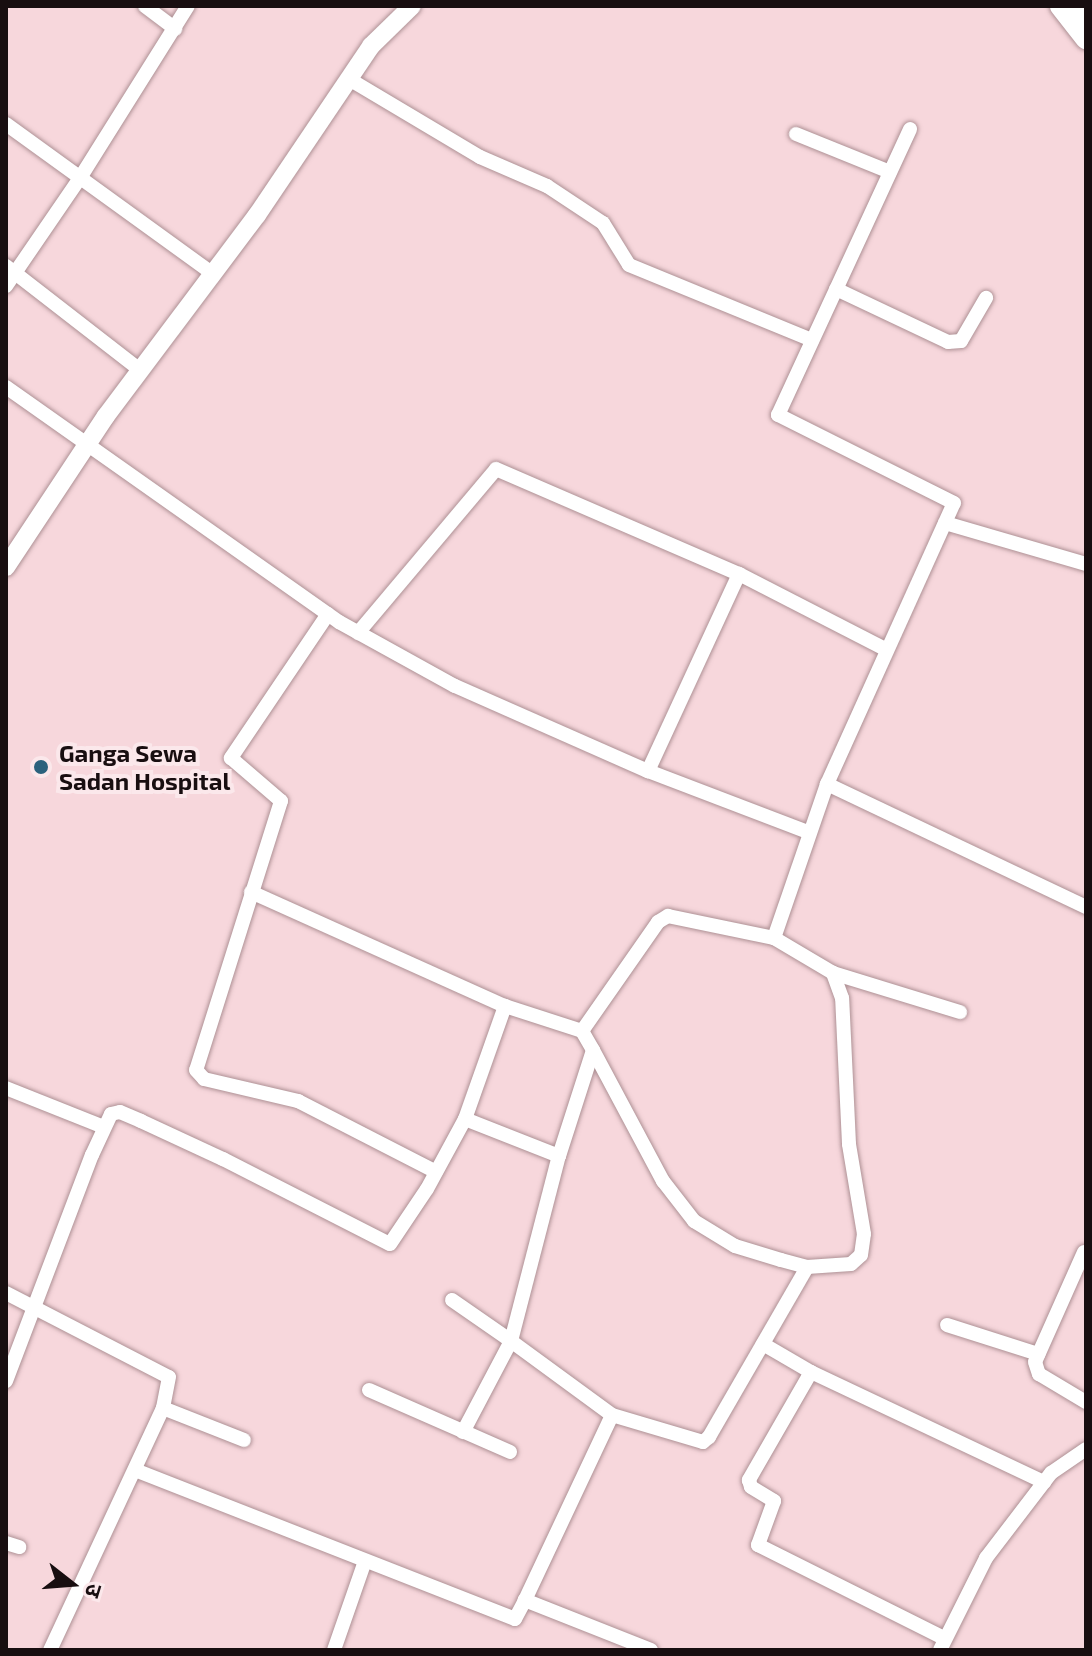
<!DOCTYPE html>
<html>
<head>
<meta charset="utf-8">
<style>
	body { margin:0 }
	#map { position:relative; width:1092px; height:1656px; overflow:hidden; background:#f7d7dc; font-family:"Exo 2","Noto Sans Devanagari",sans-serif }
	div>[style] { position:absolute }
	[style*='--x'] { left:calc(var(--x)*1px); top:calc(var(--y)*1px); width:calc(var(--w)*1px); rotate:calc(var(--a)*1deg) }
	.roads { filter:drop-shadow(0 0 2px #ae9195) drop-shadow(0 0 2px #ae9195) }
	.minor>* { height:14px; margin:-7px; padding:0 7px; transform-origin:7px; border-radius:7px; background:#fff }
	.tertiary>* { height:18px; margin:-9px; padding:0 9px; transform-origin:9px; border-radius:9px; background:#fff }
	.trunk>* { height:22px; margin:-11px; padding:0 11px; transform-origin:11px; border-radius:11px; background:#fff }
	.dots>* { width:22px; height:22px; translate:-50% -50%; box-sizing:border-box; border:4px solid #fbe8eb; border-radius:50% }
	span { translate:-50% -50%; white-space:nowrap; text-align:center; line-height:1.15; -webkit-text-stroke:8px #fbe8eb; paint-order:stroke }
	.poi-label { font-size:24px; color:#180e10; font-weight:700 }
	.left { translate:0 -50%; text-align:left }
	.frame { position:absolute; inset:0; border:8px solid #180e10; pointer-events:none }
	.north { position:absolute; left:32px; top:1544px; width:80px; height:80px; -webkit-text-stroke:6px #fbe8eb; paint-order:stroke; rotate:107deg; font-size:22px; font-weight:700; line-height:32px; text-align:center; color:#180e10 }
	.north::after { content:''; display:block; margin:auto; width:28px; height:36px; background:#180e10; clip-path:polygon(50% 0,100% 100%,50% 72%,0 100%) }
</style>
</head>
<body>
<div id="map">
	<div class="roads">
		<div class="minor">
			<div style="--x:145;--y:6;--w:38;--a:37"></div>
			<div style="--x:349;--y:79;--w:152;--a:30.8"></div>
			<div style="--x:480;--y:157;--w:73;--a:23.4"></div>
			<div style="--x:547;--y:186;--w:67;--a:33.5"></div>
			<div style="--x:603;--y:223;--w:49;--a:58.2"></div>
			<div style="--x:629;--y:265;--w:198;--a:22.3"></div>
			<div style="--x:6;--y:124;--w:256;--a:35.9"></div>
			<div style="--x:796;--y:134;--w:101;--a:22"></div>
			<div style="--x:6;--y:266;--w:170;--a:37.8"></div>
			<div style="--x:6;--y:286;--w:131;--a:-55.6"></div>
			<div style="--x:80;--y:178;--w:203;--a:-57.9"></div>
			<div style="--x:836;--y:289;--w:124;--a:25.3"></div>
			<div style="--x:948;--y:342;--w:13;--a:-4"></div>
			<div style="--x:961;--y:341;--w:50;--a:-59.8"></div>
			<div style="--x:6;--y:387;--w:408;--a:35.2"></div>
			<div style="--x:339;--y:622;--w:132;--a:28.9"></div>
			<div style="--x:455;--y:686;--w:211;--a:23.8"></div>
			<div style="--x:648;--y:771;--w:171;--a:20.9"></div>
			<div style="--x:945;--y:523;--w:147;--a:16.2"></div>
			<div style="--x:328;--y:614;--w:174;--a:124"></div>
			<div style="--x:231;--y:758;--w:66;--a:40.7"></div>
			<div style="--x:281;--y:801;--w:282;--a:107.5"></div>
			<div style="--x:196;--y:1070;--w:12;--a:48"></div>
			<div style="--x:204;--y:1079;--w:97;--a:13.2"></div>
			<div style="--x:298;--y:1101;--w:155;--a:27.2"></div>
			<div style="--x:358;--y:633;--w:214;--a:-49.9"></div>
			<div style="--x:496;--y:469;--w:265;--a:23.4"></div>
			<div style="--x:739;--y:574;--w:166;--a:27.2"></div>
			<div style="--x:648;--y:771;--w:217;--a:-65.2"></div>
			<div style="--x:827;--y:784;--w:287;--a:25.4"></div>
			<div style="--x:251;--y:892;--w:278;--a:24.2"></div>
			<div style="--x:505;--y:1006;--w:81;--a:18"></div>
			<div style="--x:833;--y:973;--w:133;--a:17.1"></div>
			<div style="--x:593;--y:1050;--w:149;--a:61.9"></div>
			<div style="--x:663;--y:1181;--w:51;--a:52.2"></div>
			<div style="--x:694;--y:1221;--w:48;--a:31.4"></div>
			<div style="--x:735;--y:1246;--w:48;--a:16.9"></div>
			<div style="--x:781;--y:1260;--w:27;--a:15"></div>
			<div style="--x:807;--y:1267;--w:44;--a:-3.9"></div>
			<div style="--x:851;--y:1264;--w:13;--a:-42"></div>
			<div style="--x:861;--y:1255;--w:21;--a:-82"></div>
			<div style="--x:864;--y:1234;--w:91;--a:-99.5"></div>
			<div style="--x:849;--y:1144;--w:146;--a:-92.7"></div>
			<div style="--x:842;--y:998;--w:27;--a:-110"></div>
			<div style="--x:833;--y:973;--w:69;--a:-149.3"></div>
			<div style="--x:6;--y:1088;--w:105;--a:21.7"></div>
			<div style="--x:465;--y:1119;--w:101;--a:21.5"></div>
			<div style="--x:1084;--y:1252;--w:120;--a:114"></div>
			<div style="--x:1035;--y:1362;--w:13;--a:72"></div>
			<div style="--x:1039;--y:1374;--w:55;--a:30.8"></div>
			<div style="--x:6;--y:1293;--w:183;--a:27.3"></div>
			<div style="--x:169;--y:1377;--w:32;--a:101"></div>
			<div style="--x:163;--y:1408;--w:267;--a:115"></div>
			<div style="--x:452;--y:1300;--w:72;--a:34.8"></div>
			<div style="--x:511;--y:1341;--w:103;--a:117.8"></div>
			<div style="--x:947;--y:1325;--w:96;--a:17.7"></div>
			<div style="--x:763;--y:1344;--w:56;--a:30.3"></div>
			<div style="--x:811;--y:1372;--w:258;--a:25.3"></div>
			<div style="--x:811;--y:1372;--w:125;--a:119.9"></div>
			<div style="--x:749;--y:1480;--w:7;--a:74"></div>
			<div style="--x:751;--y:1487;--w:27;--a:31"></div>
			<div style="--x:774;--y:1501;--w:47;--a:110"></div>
			<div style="--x:758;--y:1545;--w:208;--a:26.6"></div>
			<div style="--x:6;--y:1381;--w:242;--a:-69.2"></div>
			<div style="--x:92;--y:1155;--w:45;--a:-65.1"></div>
			<div style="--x:111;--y:1114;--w:9;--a:-13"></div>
			<div style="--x:120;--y:1112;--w:23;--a:23"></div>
			<div style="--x:141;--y:1121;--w:90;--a:24.9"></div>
			<div style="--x:223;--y:1159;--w:187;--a:27"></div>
			<div style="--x:390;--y:1244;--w:66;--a:-56.1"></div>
			<div style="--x:427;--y:1189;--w:80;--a:-61.5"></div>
			<div style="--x:465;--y:1119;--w:120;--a:-70.5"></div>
			<div style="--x:369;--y:1390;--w:154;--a:23.7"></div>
			<div style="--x:163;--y:1408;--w:87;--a:21.6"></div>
			<div style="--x:612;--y:1415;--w:95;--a:16.5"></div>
			<div style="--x:703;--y:1442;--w:8;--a:-40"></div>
			<div style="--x:709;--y:1437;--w:196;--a:-60"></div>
			<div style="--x:135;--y:1470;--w:408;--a:21.4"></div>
			<div style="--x:515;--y:1619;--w:21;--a:-62"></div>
			<div style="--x:6;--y:1543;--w:14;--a:17"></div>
			<div style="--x:334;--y:1650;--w:94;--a:-70.8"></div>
			<div style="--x:651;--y:1650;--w:136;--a:-158.4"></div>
			<div style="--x:525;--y:1600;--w:204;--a:-64.8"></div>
			<div style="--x:612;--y:1415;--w:125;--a:-143.8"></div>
			<div style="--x:511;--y:1341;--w:191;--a:-75.5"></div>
			<div style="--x:559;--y:1156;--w:111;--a:-72.2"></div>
			<div style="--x:593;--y:1050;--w:22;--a:-120"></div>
			<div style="--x:582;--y:1031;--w:133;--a:-55.1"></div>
			<div style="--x:658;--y:922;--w:12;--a:-31"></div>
			<div style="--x:668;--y:916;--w:108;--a:11.7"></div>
			<div style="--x:774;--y:938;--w:163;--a:-71"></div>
			<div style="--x:827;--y:784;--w:308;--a:-65.7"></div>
			<div style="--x:954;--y:503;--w:197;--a:-153.4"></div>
			<div style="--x:778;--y:415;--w:315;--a:-65.2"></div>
			<div style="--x:940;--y:1650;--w:103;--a:-63.4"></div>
			<div style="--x:986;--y:1558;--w:107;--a:-52.6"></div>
			<div style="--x:1051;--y:1473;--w:42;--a:-34.4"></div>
		</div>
		<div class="tertiary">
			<div style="--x:6;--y:567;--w:181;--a:-56.5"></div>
			<div style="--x:106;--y:416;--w:251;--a:-53.1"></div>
			<div style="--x:257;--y:215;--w:204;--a:-56"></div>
			<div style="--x:371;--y:46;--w:57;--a:-44.3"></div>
		</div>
		<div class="trunk">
			<div style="--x:1061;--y:6;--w:41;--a:52"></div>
			<div style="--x:1082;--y:6;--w:6;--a:51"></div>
		</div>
	</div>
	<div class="dots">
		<div style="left:41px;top:767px;background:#2b627d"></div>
	</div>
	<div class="poi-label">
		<span class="left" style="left:59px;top:767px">Ganga Sewa<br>Sadan Hospital</span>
	</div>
	<div class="frame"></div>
	<div class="north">उ</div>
</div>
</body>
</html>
